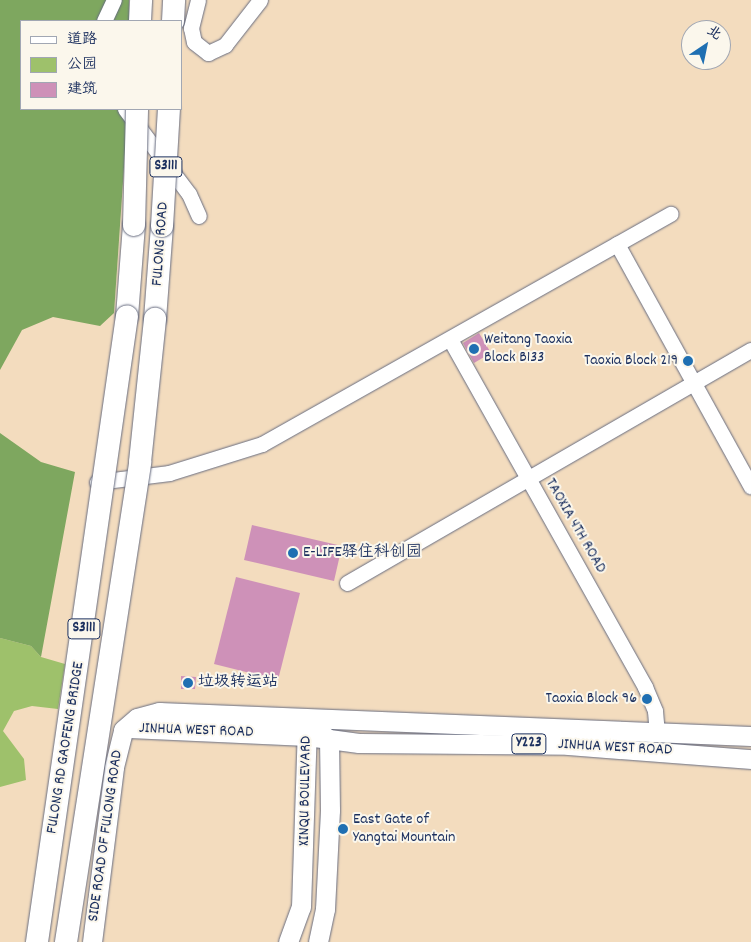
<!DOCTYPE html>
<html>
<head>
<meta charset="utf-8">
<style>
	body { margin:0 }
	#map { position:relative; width:751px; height:942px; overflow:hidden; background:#f3dcbe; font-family:Dekko,"LXGW WenKai TC",sans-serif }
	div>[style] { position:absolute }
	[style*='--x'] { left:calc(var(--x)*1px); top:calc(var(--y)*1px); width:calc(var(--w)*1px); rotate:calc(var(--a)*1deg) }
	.green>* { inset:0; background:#9ec16b }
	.forest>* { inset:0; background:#7ea75f }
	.building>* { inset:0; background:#ce91b8 }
	.roads { filter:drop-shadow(0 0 1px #676c80) drop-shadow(0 0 1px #676c80) }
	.minor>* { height:15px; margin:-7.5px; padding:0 7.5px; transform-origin:7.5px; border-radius:7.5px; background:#fff }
	.major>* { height:19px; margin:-9.5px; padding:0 9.5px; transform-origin:9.5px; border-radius:9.5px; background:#fff }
	.highway>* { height:22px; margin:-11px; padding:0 11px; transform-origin:11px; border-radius:11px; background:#fff }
	.bridges { filter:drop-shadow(0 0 1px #676c80) drop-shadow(0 0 1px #676c80) }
	.highway-bridge>* { height:22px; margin:-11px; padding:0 11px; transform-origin:11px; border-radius:11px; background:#fff }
	.dots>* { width:14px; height:14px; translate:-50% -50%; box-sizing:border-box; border:2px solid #fbf7ec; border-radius:50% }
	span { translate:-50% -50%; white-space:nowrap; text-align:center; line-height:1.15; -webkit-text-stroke:4px #fbf7ec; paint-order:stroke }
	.shield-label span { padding:1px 4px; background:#fbf7ec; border:1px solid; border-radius:4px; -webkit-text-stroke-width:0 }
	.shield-label { font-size:15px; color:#1b2f5e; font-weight:700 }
	.street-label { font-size:16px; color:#1b2f5e }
	.poi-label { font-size:16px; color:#1b2f5e }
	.left { translate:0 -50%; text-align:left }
	.right { translate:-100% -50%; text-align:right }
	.legend { position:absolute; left:20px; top:20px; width:162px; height:90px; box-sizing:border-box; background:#fbf7ec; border:1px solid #a1a7b3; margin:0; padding:6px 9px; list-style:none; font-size:15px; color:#1b2f5e }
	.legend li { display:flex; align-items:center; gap:10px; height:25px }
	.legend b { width:25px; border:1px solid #a1a7b3 }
	.north { position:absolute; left:681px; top:20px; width:50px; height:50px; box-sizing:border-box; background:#fbf7ec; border:1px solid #a1a7b3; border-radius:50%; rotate:34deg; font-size:14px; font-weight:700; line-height:20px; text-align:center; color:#1b2f5e }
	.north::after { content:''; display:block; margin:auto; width:18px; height:22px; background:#1f6fb2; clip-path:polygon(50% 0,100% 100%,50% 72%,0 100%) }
</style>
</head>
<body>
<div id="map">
	<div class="green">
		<div style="clip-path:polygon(0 638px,31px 646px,41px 657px,65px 664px,58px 709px,32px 706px,14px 711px,3px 731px,24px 759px,26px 780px,0 787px)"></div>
	</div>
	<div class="forest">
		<div style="clip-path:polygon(0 0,129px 0,129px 21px,21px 21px,21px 109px,127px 109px,126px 138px,114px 313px,100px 326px,53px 317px,22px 330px,0 370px)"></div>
		<div style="clip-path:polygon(0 433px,41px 462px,75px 472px,41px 657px,31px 646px,0 638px)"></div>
	</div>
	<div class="building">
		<div style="clip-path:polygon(479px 333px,491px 353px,474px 363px,463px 343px)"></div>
		<div style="clip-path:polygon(252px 525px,342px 546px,334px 581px,244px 560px)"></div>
		<div style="clip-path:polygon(236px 577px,300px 593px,278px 680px,214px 664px)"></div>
		<div style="clip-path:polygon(181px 676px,196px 677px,195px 689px,181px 689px)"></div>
	</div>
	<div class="roads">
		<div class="minor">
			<div style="--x:198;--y:0;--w:29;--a:104"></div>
			<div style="--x:191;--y:28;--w:14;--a:78"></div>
			<div style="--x:194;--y:42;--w:18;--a:38"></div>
			<div style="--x:208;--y:53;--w:19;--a:-25"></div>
			<div style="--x:225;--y:45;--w:57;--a:-52.1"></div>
			<div style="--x:104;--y:21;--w:23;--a:-65"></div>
			<div style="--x:125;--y:109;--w:106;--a:53"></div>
			<div style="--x:189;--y:194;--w:24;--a:66"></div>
			<div style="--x:617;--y:244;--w:277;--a:61.1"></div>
			<div style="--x:451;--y:341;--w:397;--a:60.7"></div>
			<div style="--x:645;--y:687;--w:26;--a:67"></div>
			<div style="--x:655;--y:711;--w:21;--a:85"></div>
			<div style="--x:97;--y:482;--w:73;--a:-7.1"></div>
			<div style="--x:169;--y:473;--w:97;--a:-17.3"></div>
			<div style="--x:262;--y:444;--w:469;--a:-29.4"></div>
			<div style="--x:347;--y:583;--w:466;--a:-30"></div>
		</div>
		<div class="major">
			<div style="--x:129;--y:728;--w:178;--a:2.6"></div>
			<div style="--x:307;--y:736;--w:52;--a:7.7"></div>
			<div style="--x:359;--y:743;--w:209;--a:0.5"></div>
			<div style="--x:568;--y:745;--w:184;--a:4.4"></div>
			<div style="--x:123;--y:730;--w:18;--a:-41"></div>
			<div style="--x:137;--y:718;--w:23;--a:-15"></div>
			<div style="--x:159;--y:712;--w:592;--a:2.32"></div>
			<div style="--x:92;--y:942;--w:176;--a:-82.8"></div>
			<div style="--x:114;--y:767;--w:38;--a:-76"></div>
			<div style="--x:288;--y:942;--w:37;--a:-70"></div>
			<div style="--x:301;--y:907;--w:183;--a:-88.1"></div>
			<div style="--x:318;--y:942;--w:34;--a:-78"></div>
			<div style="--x:325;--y:909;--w:99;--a:-87.1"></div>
			<div style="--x:330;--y:810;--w:70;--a:-90.8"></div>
			<div style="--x:329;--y:740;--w:11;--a:-139"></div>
		</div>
		<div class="highway">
			<div style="--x:140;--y:21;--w:21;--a:-87"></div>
			<div style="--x:173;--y:21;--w:21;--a:-87"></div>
			<div style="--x:127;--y:316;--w:91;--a:-85.6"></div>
			<div style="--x:155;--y:319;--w:93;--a:-85.7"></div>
		</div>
	</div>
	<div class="bridges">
		<div class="highway-bridge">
			<div style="--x:134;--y:225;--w:116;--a:-88.5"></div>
			<div style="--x:162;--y:226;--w:117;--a:-86.6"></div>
			<div style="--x:37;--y:942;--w:632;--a:-81.82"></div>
			<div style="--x:66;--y:942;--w:486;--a:-81.2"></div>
			<div style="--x:140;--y:462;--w:144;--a:-84"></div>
		</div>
	</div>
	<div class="dots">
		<div style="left:474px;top:349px;background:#1f6fb2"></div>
		<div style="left:688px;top:361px;background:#1f6fb2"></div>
		<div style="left:293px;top:553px;background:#1f6fb2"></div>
		<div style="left:188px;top:683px;background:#1f6fb2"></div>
		<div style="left:647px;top:699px;background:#1f6fb2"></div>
		<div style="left:343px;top:829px;background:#1f6fb2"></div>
	</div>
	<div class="shield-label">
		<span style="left:166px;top:167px">S3111</span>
		<span style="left:84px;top:629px">S3111</span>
		<span style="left:529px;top:744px">Y223</span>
	</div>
	<div class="street-label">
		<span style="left:161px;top:244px;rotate:-86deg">FULONG ROAD</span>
		<span style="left:575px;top:526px;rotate:60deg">TAOXIA 4TH ROAD</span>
		<span style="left:196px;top:731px;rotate:2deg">JINHUA WEST ROAD</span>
		<span style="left:66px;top:748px;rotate:-81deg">FULONG RD GAOFENG BRIDGE</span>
		<span style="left:615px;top:748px;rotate:3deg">JINHUA WEST ROAD</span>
		<span style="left:306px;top:791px;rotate:-89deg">XINQU BOULEVARD</span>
		<span style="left:106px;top:836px;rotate:-82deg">SIDE ROAD OF FULONG ROAD</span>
	</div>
	<div class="poi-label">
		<span class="left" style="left:484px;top:349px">Weitang Taoxia<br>Block B133</span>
		<span class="right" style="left:678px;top:361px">Taoxia Block 219</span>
		<span class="left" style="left:303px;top:553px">E-LIFE驿住科创园</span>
		<span class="left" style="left:198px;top:683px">垃圾转运站</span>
		<span class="right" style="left:637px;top:699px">Taoxia Block 96</span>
		<span class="left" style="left:353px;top:829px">East Gate of<br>Yangtai Mountain</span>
	</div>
	<ul class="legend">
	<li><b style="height:6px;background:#fff"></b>道路</li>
	<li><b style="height:14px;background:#9ec16b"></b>公园</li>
	<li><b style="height:14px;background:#ce91b8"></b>建筑</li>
	</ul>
	<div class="north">北</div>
</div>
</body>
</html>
